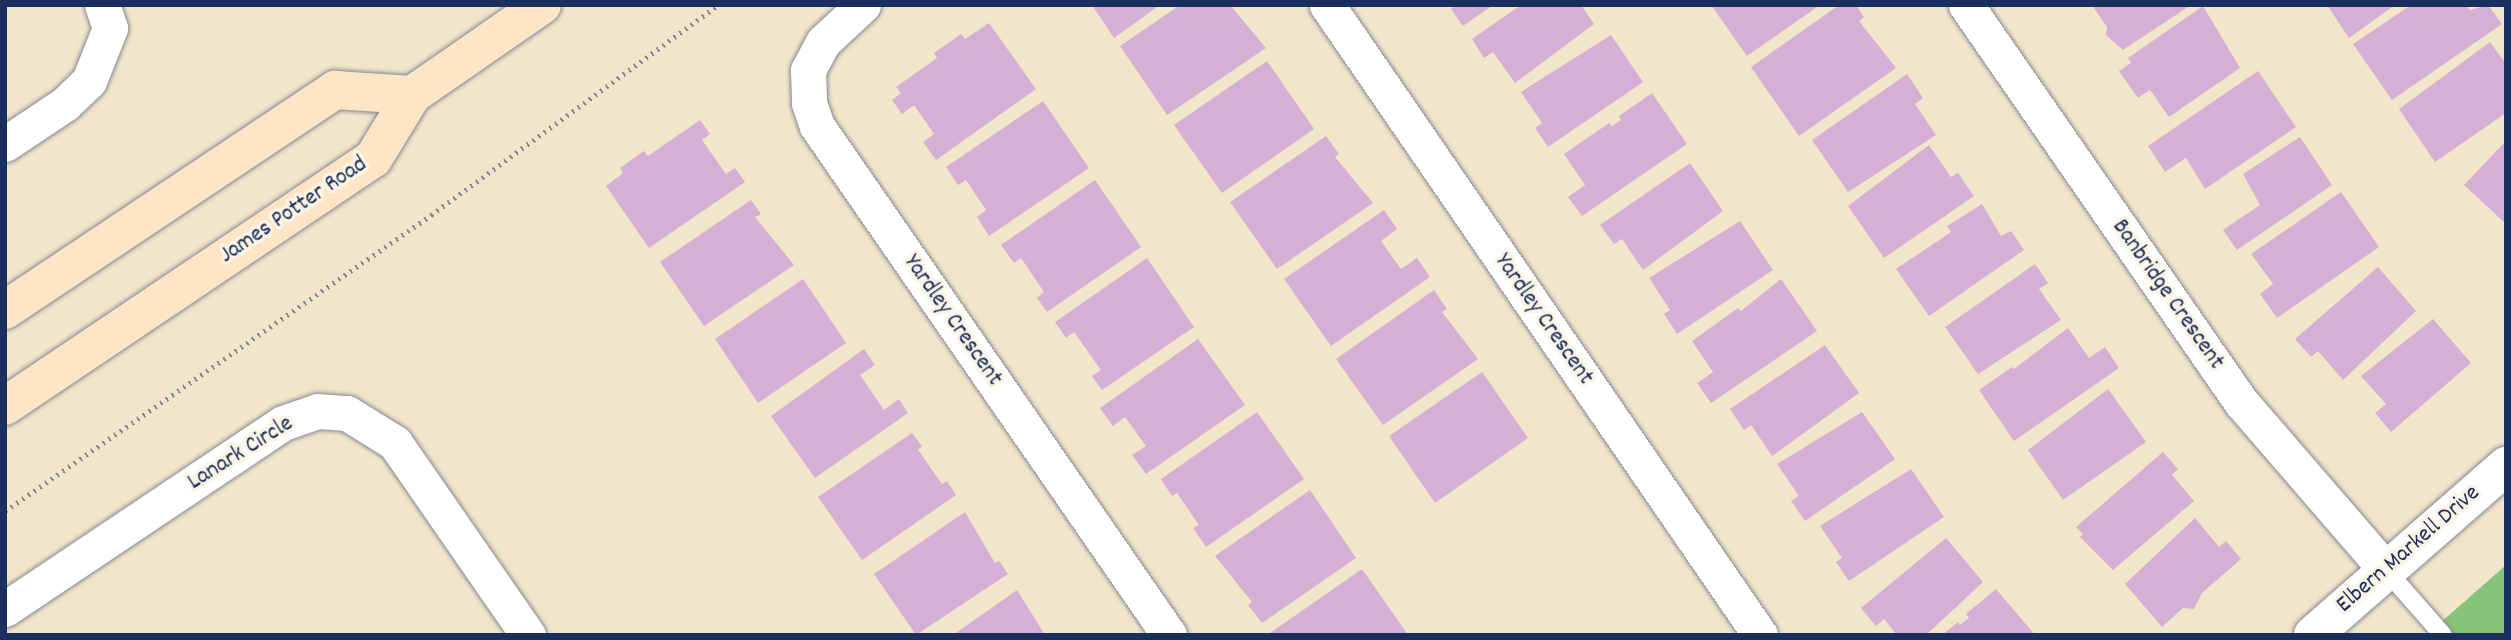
<!DOCTYPE html>
<html>
<head>
<meta charset="utf-8">
<style>
	body { margin:0 }
	#map { position:relative; width:2511px; height:640px; overflow:hidden; background:#f2e6ca; font-family:Dekko,sans-serif }
	div>[style] { position:absolute }
	[style*='--x'] { left:calc(var(--x)*1px); top:calc(var(--y)*1px); width:calc(var(--w)*1px); rotate:calc(var(--a)*1deg) }
	.green>* { inset:0; background:#87c47a }
	.building>* { inset:0; background:#d6afd4 }
	.path>* { height:4.5px; margin-top:-2.25px; transform-origin:0; background:repeating-linear-gradient(90deg,#868a94 0 2px,transparent 0 7px) }
	.roads { filter:drop-shadow(0 0 2px #868a94) drop-shadow(0 0 2px #868a94) }
	.service>* { height:18px; margin:-9px; padding:0 9px; transform-origin:9px; border-radius:9px; background:#fff }
	.minor>* { height:35px; margin:-17.5px; padding:0 17.5px; transform-origin:17.5px; border-radius:17.5px; background:#fff }
	.tertiary>* { height:38px; margin:-19px; padding:0 19px; transform-origin:19px; border-radius:19px; background:#fff }
	.secondary>* { height:38px; margin:-19px; padding:0 19px; transform-origin:19px; border-radius:19px; background:#fde5c5 }
	span { translate:-50% -50%; white-space:nowrap; text-align:center; line-height:1.15; -webkit-text-stroke:7px #fcf5e5; paint-order:stroke }
	.street-label { font-size:24px; color:#1b2f5e }
	.frame { position:absolute; inset:0; border:7px solid #1b2f5e; pointer-events:none }
</style>
</head>
<body>
<div id="map">
	<div class="green">
		<div style="clip-path:polygon(2506px 565px,2506px 635px,2426px 635px,2464px 602px)"></div>
	</div>
	<div class="building">
		<div style="clip-path:polygon(1092px 5px,1160px 5px,1114px 38px)"></div>
		<div style="clip-path:polygon(1180px 5px,1230px 5px,1266px 48px,1167px 115px,1120px 46px)"></div>
		<div style="clip-path:polygon(1456px 5px,1493px 5px,1463px 26px,1451px 9px)"></div>
		<div style="clip-path:polygon(1521px 5px,1581px 5px,1594px 24px,1515px 83px,1493px 52px,1484px 58px,1472px 39px)"></div>
		<div style="clip-path:polygon(1711px 5px,1820px 5px,1747px 56px)"></div>
		<div style="clip-path:polygon(1839px 5px,1856px 5px,1864px 17px,1859px 21px,1896px 68px,1799px 136px,1751px 67px)"></div>
		<div style="clip-path:polygon(2092px 5px,2191px 5px,2123px 50px,2106px 35px,2107px 27px)"></div>
		<div style="clip-path:polygon(2327px 5px,2395px 5px,2349px 38px)"></div>
		<div style="clip-path:polygon(2411px 5px,2466px 5px,2470px 10px,2488px 5px,2502px 24px,2392px 100px,2353px 44px)"></div>
		<div style="clip-path:polygon(2203px 6px,2240px 68px,2169px 117px,2150px 90px,2138px 98px,2119px 71px,2131px 63px,2128px 58px)"></div>
		<div style="clip-path:polygon(989px 23px,1036px 89px,936px 160px,923px 142px,934px 134px,914px 105px,902px 114px,892px 100px,901px 93px,896px 87px,937px 58px,934px 53px,961px 34px,965px 39px)"></div>
		<div style="clip-path:polygon(1611px 35px,1643px 82px,1548px 147px,1535px 128px,1542px 123px,1521px 92px)"></div>
		<div style="clip-path:polygon(2490px 42px,2506px 64px,2506px 113px,2435px 162px,2399px 109px)"></div>
		<div style="clip-path:polygon(1267px 61px,1314px 129px,1222px 193px,1174px 125px)"></div>
		<div style="clip-path:polygon(2258px 71px,2296px 127px,2205px 189px,2186px 158px,2165px 172px,2148px 146px)"></div>
		<div style="clip-path:polygon(1907px 74px,1923px 98px,1915px 104px,1936px 135px,1848px 192px,1812px 140px)"></div>
		<div style="clip-path:polygon(1652px 93px,1687px 144px,1582px 216px,1568px 197px,1585px 185px,1564px 154px,1609px 123px,1612px 126px,1621px 120px,1619px 116px)"></div>
		<div style="clip-path:polygon(1043px 101px,1089px 168px,989px 236px,977px 217px,986px 210px,966px 180px,958px 185px,946px 167px)"></div>
		<div style="clip-path:polygon(700px 120px,710px 134px,702px 140px,726px 174px,735px 168px,745px 182px,649px 248px,606px 186px,623px 173px,620px 168px,644px 151px,648px 156px)"></div>
		<div style="clip-path:polygon(1326px 136px,1339px 154px,1335px 157px,1373px 203px,1277px 269px,1230px 202px)"></div>
		<div style="clip-path:polygon(2300px 137px,2332px 185px,2237px 250px,2223px 230px,2260px 205px,2243px 174px)"></div>
		<div style="clip-path:polygon(2506px 141px,2506px 224px,2464px 185px)"></div>
		<div style="clip-path:polygon(1929px 145px,1951px 177px,1958px 173px,1974px 196px,1884px 258px,1848px 206px)"></div>
		<div style="clip-path:polygon(1690px 163px,1723px 211px,1643px 270px,1622px 239px,1614px 244px,1600px 225px)"></div>
		<div style="clip-path:polygon(1095px 180px,1141px 247px,1047px 312px,1037px 298px,1044px 292px,1021px 258px,1014px 263px,1001px 245px)"></div>
		<div style="clip-path:polygon(2341px 192px,2379px 247px,2277px 318px,2260px 294px,2273px 284px,2251px 254px)"></div>
		<div style="clip-path:polygon(751px 200px,761px 214px,755px 217px,794px 265px,704px 326px,660px 262px)"></div>
		<div style="clip-path:polygon(1982px 204px,2001px 236px,2011px 231px,2024px 250px,1929px 316px,1896px 269px,1951px 232px,1947px 226px)"></div>
		<div style="clip-path:polygon(1384px 210px,1397px 229px,1381px 241px,1401px 269px,1417px 258px,1430px 277px,1331px 346px,1284px 279px)"></div>
		<div style="clip-path:polygon(1740px 221px,1773px 270px,1677px 334px,1664px 314px,1670px 310px,1649px 278px)"></div>
		<div style="clip-path:polygon(1147px 258px,1194px 327px,1102px 390px,1092px 376px,1101px 370px,1074px 332px,1066px 338px,1055px 322px)"></div>
		<div style="clip-path:polygon(2035px 264px,2048px 283px,2039px 289px,2061px 320px,1978px 374px,1945px 327px)"></div>
		<div style="clip-path:polygon(2378px 267px,2416px 311px,2343px 380px,2318px 351px,2311px 357px,2295px 339px)"></div>
		<div style="clip-path:polygon(803px 279px,846px 343px,758px 403px,715px 339px)"></div>
		<div style="clip-path:polygon(1781px 279px,1817px 331px,1711px 403px,1697px 383px,1713px 372px,1692px 341px,1738px 308px,1741px 311px)"></div>
		<div style="clip-path:polygon(1434px 290px,1447px 309px,1442px 312px,1478px 359px,1383px 425px,1336px 359px)"></div>
		<div style="clip-path:polygon(2433px 319px,2471px 363px,2391px 432px,2375px 413px,2386px 404px,2361px 376px)"></div>
		<div style="clip-path:polygon(2068px 328px,2089px 358px,2105px 347px,2119px 368px,2014px 441px,1979px 390px,2012px 367px,2014px 369px)"></div>
		<div style="clip-path:polygon(1198px 339px,1245px 405px,1146px 474px,1132px 455px,1146px 446px,1125px 417px,1113px 426px,1100px 408px)"></div>
		<div style="clip-path:polygon(1825px 345px,1859px 393px,1772px 456px,1751px 425px,1744px 430px,1730px 409px)"></div>
		<div style="clip-path:polygon(864px 349px,875px 365px,860px 375px,884px 410px,899px 399px,908px 413px,815px 478px,771px 416px)"></div>
		<div style="clip-path:polygon(1482px 372px,1528px 438px,1435px 503px,1389px 436px)"></div>
		<div style="clip-path:polygon(2108px 389px,2146px 442px,2063px 500px,2028px 450px)"></div>
		<div style="clip-path:polygon(1257px 412px,1304px 479px,1206px 547px,1193px 528px,1199px 525px,1177px 493px,1172px 496px,1161px 479px)"></div>
		<div style="clip-path:polygon(1862px 412px,1895px 459px,1805px 521px,1791px 501px,1799px 496px,1777px 464px)"></div>
		<div style="clip-path:polygon(912px 433px,922px 446px,918px 450px,942px 484px,947px 481px,956px 495px,862px 560px,818px 497px)"></div>
		<div style="clip-path:polygon(2163px 452px,2178px 469px,2172px 475px,2194px 501px,2113px 570px,2080px 537px,2083px 534px,2076px 527px)"></div>
		<div style="clip-path:polygon(1911px 469px,1944px 517px,1849px 581px,1836px 562px,1842px 558px,1820px 526px)"></div>
		<div style="clip-path:polygon(1310px 490px,1356px 558px,1262px 623px,1248px 605px,1252px 602px,1215px 556px)"></div>
		<div style="clip-path:polygon(965px 512px,995px 563px,999px 561px,1008px 574px,916px 635px,874px 574px)"></div>
		<div style="clip-path:polygon(2195px 518px,2219px 547px,2226px 541px,2241px 559px,2202px 593px,2194px 609px,2183px 608px,2162px 627px,2125px 584px)"></div>
		<div style="clip-path:polygon(1946px 538px,1983px 582px,1926px 635px,1897px 635px,1884px 619px,1876px 626px,1861px 608px)"></div>
		<div style="clip-path:polygon(1362px 569px,1408px 635px,1270px 633px)"></div>
		<div style="clip-path:polygon(1996px 589px,2035px 635px,1942px 635px,1958px 622px,1960px 625px,1969px 618px,1966px 614px)"></div>
		<div style="clip-path:polygon(1017px 590px,1045px 635px,953px 635px)"></div>
	</div>
	<div class="path">
		<div style="--x:5;--y:511;--w:519;--a:-34.79"></div>
		<div style="--x:431;--y:215;--w:356;--a:-36.2"></div>
	</div>
	<div class="roads">
		<div class="service">
			<div style="--x:2386;--y:570;--w:86;--a:48.8"></div>
		</div>
		<div class="minor">
			<div style="--x:863;--y:5;--w:54;--a:137.2"></div>
			<div style="--x:823;--y:42;--w:32;--a:118"></div>
			<div style="--x:808;--y:70;--w:33;--a:88"></div>
			<div style="--x:809;--y:103;--w:24;--a:71"></div>
			<div style="--x:817;--y:126;--w:619;--a:55.33"></div>
			<div style="--x:1327;--y:5;--w:764;--a:55.5"></div>
			<div style="--x:1966;--y:5;--w:483;--a:55.3"></div>
			<div style="--x:2241;--y:402;--w:222;--a:49.2"></div>
			<div style="--x:5;--y:144;--w:72;--a:-33.7"></div>
			<div style="--x:65;--y:104;--w:33;--a:-44"></div>
			<div style="--x:89;--y:81;--w:57;--a:-68.4"></div>
			<div style="--x:110;--y:28;--w:24;--a:-109"></div>
			<div style="--x:5;--y:609;--w:334;--a:-33.8"></div>
			<div style="--x:283;--y:423;--w:36;--a:-19"></div>
			<div style="--x:317;--y:411;--w:30;--a:4"></div>
			<div style="--x:347;--y:413;--w:57;--a:32"></div>
			<div style="--x:395;--y:443;--w:234;--a:55.3"></div>
		</div>
		<div class="tertiary">
			<div style="--x:2313;--y:635;--w:257;--a:-41.2"></div>
		</div>
		<div class="secondary">
			<div style="--x:5;--y:310;--w:397;--a:-33.7"></div>
			<div style="--x:335;--y:90;--w:77;--a:3.7"></div>
			<div style="--x:5;--y:406;--w:443;--a:-33.9"></div>
			<div style="--x:373;--y:159;--w:75;--a:-58.6"></div>
			<div style="--x:412;--y:95;--w:158;--a:-34.7"></div>
		</div>
	</div>
	<div class="street-label">
		<span style="left:294px;top:211px;rotate:-34deg">James Potter Road</span>
		<span style="left:2167px;top:295px;rotate:55deg">Banbridge Crescent</span>
		<span style="left:1543px;top:320px;rotate:55deg">Yardley Crescent</span>
		<span style="left:952px;top:321px;rotate:55deg">Yardley Crescent</span>
		<span style="left:241px;top:454px;rotate:-32deg">Lanark Circle</span>
		<span style="left:2409px;top:550px;rotate:-41deg">Elbern Markell Drive</span>
	</div>
	<div class="frame"></div>
</div>
</body>
</html>
